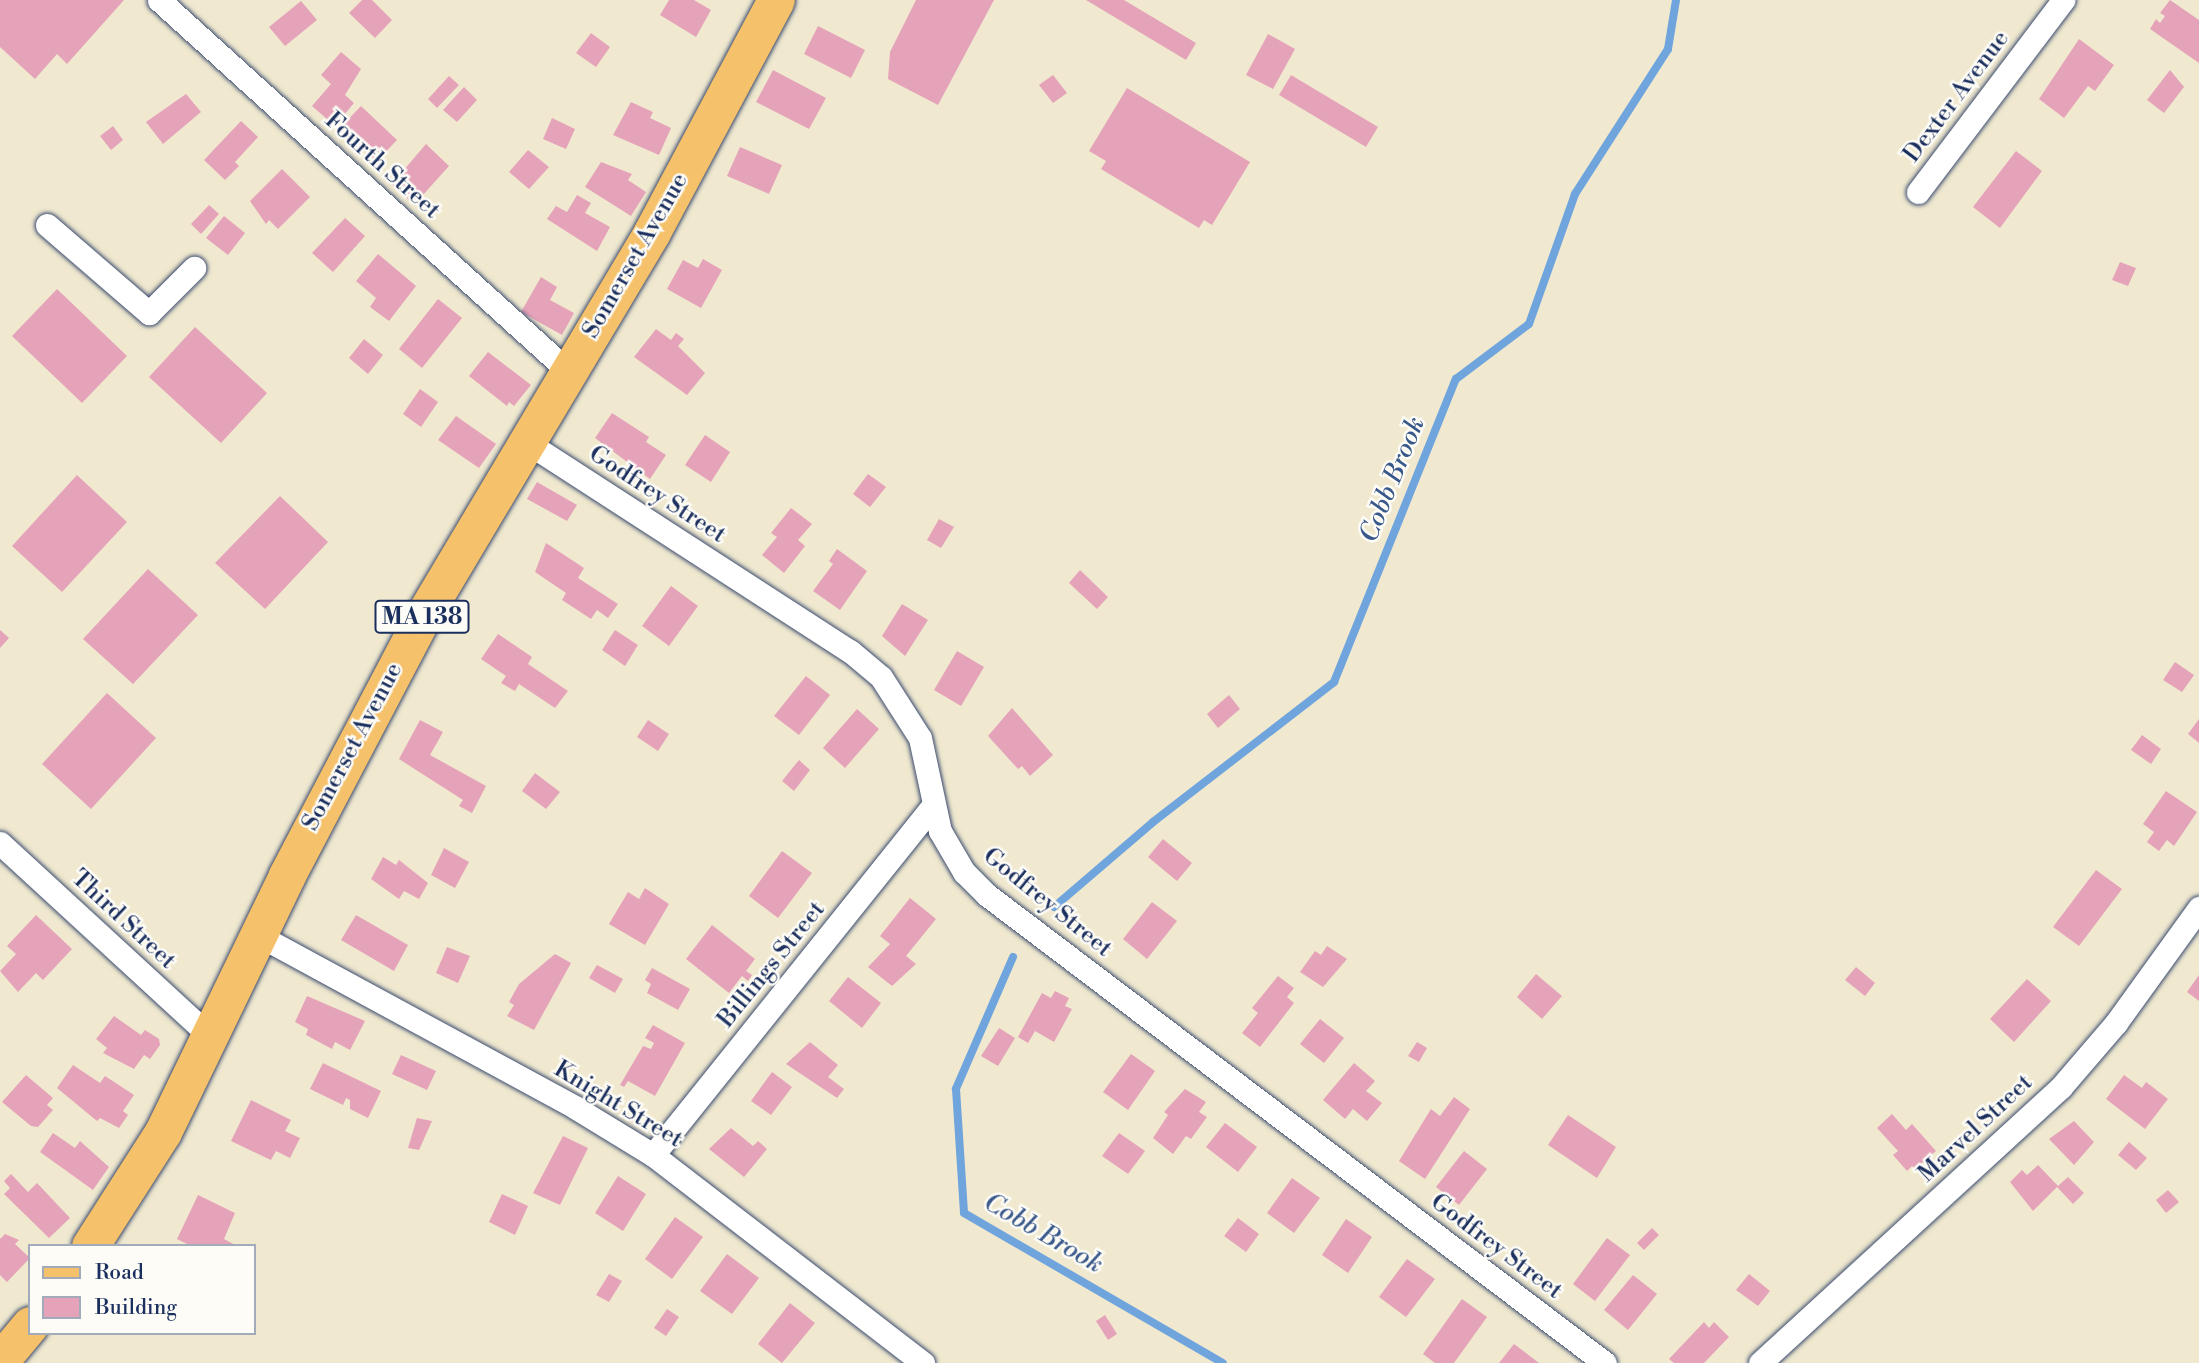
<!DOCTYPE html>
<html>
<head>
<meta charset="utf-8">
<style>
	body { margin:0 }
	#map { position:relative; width:2199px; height:1363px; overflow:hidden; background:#f0e9d0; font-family:"Libre Bodoni",serif }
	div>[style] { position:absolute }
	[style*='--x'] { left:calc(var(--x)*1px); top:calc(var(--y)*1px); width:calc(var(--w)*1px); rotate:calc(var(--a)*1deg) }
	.stream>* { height:8px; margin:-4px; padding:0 4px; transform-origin:4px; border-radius:4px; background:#70a4dd }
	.building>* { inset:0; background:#e5a3b9 }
	.roads { filter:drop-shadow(0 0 2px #3b4b6f) drop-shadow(0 0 2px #3b4b6f) }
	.minor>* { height:23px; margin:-11.5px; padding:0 11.5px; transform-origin:11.5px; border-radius:11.5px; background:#fff }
	.primary>* { height:37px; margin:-18.5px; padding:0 18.5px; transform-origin:18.5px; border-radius:18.5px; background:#f5c16b }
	span { translate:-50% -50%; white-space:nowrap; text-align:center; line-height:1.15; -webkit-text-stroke:5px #fdfcf7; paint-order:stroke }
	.shield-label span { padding:2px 5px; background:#fdfcf7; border:2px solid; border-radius:5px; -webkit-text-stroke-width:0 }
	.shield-label { font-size:23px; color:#1b2f5e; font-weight:700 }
	.street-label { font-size:24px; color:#1b2f5e }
	.water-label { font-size:26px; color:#39588a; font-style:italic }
	.legend { position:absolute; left:28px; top:1244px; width:228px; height:91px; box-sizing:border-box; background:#fdfcf7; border:2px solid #a3aaba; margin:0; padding:9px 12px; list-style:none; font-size:21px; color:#1b2f5e }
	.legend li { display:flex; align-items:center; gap:14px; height:35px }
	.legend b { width:35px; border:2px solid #a3aaba }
</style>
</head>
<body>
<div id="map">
	<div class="stream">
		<div style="--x:1054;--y:907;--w:130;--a:-40.6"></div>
		<div style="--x:1153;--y:822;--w:229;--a:-37.7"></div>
		<div style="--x:1334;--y:682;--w:327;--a:-68.1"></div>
		<div style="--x:1456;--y:379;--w:91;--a:-37"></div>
		<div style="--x:1529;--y:324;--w:138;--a:-70.5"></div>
		<div style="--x:1575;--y:194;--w:172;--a:-57.3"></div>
		<div style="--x:1668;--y:49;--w:50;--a:-80.7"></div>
		<div style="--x:1013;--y:957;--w:144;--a:113.4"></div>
		<div style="--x:956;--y:1089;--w:124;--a:86.3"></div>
		<div style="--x:964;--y:1213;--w:299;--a:30.1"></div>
	</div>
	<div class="building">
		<div style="clip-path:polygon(0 0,124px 0,67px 64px,57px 54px,35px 79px,0 47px)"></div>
		<div style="clip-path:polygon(362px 0,372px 0,392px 20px,375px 38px,349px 13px)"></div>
		<div style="clip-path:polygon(669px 0,694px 0,711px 10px,696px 37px,660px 15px)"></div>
		<div style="clip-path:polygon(916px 0,994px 0,938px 105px,888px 79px,890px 52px)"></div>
		<div style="clip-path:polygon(1086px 0,1124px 0,1196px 43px,1186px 60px)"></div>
		<div style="clip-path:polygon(2170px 0,2199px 20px,2199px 63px,2150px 29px,2156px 19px,2160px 23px,2165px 16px,2160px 13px)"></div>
		<div style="clip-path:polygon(301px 1px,317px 20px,285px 46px,269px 27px)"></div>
		<div style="clip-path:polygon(818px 26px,865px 50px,851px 78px,804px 54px)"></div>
		<div style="clip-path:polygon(591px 33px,610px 47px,596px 67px,576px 53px)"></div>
		<div style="clip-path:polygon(1268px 34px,1295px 49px,1273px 89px,1246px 75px)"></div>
		<div style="clip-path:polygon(2079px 39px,2114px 65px,2095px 91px,2088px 86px,2064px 118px,2039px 99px)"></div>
		<div style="clip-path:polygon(341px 52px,361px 69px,345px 95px,354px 103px,335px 126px,312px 106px,331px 84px,321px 75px)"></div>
		<div style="clip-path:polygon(773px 70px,826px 98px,809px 129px,756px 102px)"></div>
		<div style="clip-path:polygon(2170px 70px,2184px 87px,2164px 113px,2147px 100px)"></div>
		<div style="clip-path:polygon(1053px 75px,1067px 93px,1053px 103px,1039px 85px)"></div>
		<div style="clip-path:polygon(1291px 75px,1378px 127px,1366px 147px,1279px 95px)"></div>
		<div style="clip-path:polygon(449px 76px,459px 85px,437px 108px,428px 99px)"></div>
		<div style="clip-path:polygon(464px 87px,477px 100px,457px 122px,443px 110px)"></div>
		<div style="clip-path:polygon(1127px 88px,1250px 162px,1212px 225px,1204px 220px,1199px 228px,1101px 169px,1106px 161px,1089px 151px)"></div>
		<div style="clip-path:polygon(186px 94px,201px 112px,163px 144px,146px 122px)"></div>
		<div style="clip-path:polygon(631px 102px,653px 112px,650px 118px,671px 128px,659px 155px,613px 135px)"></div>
		<div style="clip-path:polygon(361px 106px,397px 140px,376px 162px,340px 128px)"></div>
		<div style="clip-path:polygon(552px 118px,575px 129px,566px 149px,543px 139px)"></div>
		<div style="clip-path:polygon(241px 121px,258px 137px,235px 162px,239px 166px,225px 180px,204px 160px)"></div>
		<div style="clip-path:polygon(113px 126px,123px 140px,111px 150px,100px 136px)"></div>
		<div style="clip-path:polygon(426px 144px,449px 166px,414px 205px,392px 184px)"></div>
		<div style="clip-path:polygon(740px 147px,782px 165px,769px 194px,727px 176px)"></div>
		<div style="clip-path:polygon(528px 150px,549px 167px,529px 189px,509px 172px)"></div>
		<div style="clip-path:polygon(2016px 151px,2042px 171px,2000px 228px,1973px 207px)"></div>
		<div style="clip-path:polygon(601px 162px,632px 174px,628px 180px,646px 192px,631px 216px,585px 187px)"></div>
		<div style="clip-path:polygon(282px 169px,310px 197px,278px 229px,269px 220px,266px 224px,250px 201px)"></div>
		<div style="clip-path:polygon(577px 195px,591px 203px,585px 213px,610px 227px,597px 251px,547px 219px,556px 206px,567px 212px)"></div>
		<div style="clip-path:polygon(209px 205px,219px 214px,201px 234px,191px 224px)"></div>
		<div style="clip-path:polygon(224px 216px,245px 233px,228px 255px,206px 238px)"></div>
		<div style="clip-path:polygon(345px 218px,365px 236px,333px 272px,312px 253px)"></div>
		<div style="clip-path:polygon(378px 254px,416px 286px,389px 321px,370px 307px,376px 298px,356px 281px)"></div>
		<div style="clip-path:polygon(703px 259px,722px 270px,701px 308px,667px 289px,683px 260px,698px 268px)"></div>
		<div style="clip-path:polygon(2120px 262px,2136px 268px,2128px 286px,2112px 280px)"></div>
		<div style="clip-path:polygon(541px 277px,557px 287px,550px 300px,574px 313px,562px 335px,521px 312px)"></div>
		<div style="clip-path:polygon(57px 289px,127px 356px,82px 403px,12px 336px)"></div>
		<div style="clip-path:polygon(438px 299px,462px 318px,422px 368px,399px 349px)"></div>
		<div style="clip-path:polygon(195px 327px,267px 393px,221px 443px,149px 377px)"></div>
		<div style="clip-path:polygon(656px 329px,671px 340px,676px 333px,684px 339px,678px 346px,705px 373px,687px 395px,634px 357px)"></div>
		<div style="clip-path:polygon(364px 339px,383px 355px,368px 374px,349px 358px)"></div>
		<div style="clip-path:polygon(488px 352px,531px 385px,514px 406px,509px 402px,507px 406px,469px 376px)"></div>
		<div style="clip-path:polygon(420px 389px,438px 402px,421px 427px,403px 414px)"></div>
		<div style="clip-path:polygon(612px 413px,649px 437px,646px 442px,666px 455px,650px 479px,595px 438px)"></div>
		<div style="clip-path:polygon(456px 416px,496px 444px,479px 468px,438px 440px)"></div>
		<div style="clip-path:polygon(705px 435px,730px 452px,711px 482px,685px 465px)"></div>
		<div style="clip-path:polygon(868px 474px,886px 487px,870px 507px,853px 494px)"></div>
		<div style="clip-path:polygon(77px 475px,127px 522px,62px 592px,12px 546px)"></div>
		<div style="clip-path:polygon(537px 482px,577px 505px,567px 521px,527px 499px)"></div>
		<div style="clip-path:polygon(280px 496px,328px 542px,265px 609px,215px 563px)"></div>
		<div style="clip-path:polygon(791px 508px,812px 524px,798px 540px,805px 546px,784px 573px,762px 555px,777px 537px,771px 533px)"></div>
		<div style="clip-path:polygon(939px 519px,954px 527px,941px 548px,927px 540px)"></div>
		<div style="clip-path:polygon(546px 543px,584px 568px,578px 578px,618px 604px,608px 618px,597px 610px,591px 619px,562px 600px,566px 593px,535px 572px)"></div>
		<div style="clip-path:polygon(837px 549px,867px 571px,840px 610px,813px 591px,833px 564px,829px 561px)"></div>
		<div style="clip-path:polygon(148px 569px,198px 615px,133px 684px,83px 639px)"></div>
		<div style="clip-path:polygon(1080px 570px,1108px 597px,1097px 609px,1069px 583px)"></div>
		<div style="clip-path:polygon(671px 586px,698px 606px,669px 646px,642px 626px)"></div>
		<div style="clip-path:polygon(902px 604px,928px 620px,905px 656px,882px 636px)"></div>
		<div style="clip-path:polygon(0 630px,9px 638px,0 648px)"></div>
		<div style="clip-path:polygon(615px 630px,638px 645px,625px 666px,602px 650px)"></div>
		<div style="clip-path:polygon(498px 634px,532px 657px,528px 664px,568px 691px,555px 708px,519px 684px,515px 691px,501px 683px,506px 676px,481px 659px)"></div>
		<div style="clip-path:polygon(957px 651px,984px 667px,961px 706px,934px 690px)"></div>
		<div style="clip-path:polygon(2175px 662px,2194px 675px,2182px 692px,2163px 680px)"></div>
		<div style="clip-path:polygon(806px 676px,830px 695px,799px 735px,774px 716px)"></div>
		<div style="clip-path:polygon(107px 693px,156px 738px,91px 809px,42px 764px)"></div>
		<div style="clip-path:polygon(1229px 695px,1240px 709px,1218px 728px,1207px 714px)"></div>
		<div style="clip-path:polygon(1012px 708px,1053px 755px,1030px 776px,1022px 766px,1018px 769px,988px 736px)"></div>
		<div style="clip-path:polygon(857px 709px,879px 729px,845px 768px,823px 748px)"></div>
		<div style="clip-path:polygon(2199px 719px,2199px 743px,2188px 734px)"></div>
		<div style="clip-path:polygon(420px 720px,443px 732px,430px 755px,486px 786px,472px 813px,459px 806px,463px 800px,399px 759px)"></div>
		<div style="clip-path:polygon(648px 720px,669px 734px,658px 751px,637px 737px)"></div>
		<div style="clip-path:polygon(2142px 735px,2161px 749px,2151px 764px,2131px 750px)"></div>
		<div style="clip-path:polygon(799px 760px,810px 770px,794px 791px,782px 781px)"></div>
		<div style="clip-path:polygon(535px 773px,560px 792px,546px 809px,522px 791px)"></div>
		<div style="clip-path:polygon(2166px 791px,2197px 812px,2174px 846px,2167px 840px,2159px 851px,2147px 842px,2154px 832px,2143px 824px)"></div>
		<div style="clip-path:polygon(1163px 839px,1192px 863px,1177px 881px,1148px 857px)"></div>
		<div style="clip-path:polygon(444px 848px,469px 862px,455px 888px,431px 875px)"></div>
		<div style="clip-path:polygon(782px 851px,812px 873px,778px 918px,749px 896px)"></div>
		<div style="clip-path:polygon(383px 857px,396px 865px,399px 860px,428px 883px,419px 899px,404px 891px,399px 899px,371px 879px)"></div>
		<div style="clip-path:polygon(2096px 870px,2122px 889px,2079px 946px,2053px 927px)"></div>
		<div style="clip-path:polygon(645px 888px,669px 904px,645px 945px,609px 924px,628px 892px,639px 899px)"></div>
		<div style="clip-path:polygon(910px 898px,936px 919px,906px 956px,916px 964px,892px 986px,868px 967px,890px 944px,880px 936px)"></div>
		<div style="clip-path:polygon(1152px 902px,1177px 921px,1147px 959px,1123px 939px)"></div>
		<div style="clip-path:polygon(36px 915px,72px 949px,43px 980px,36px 973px,18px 992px,0 971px,16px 954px,7px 946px)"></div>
		<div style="clip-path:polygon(356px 915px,408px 945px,394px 971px,341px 940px)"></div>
		<div style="clip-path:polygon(712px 925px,755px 959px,746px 971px,752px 975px,748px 981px,742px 976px,729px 993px,686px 959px)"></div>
		<div style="clip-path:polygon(1327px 946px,1347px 959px,1323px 987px,1300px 972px,1315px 951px,1321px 955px)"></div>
		<div style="clip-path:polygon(447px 947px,470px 956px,458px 983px,436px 973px)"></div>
		<div style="clip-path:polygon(555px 954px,571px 963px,534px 1030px,507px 1016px,514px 1005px,509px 1002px,519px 984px)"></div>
		<div style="clip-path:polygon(597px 965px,623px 979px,615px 993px,589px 978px)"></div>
		<div style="clip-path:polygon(1856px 967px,1875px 983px,1865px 996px,1845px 980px)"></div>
		<div style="clip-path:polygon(652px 968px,690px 989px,678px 1010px,647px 993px,651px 984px,645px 980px)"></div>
		<div style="clip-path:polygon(1536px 974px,1562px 996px,1542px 1019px,1517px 997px)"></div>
		<div style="clip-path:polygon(2199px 975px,2199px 1001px,2187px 992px)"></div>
		<div style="clip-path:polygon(1278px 976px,1294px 988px,1287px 997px,1294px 1003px,1260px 1047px,1242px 1033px,1258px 1013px,1252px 1008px)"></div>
		<div style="clip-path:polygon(848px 977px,881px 1003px,862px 1028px,829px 1001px)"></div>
		<div style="clip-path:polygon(2027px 979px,2051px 1001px,2014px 1042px,1990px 1019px)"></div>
		<div style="clip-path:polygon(1055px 991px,1069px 998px,1065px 1006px,1072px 1009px,1054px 1042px,1035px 1031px,1028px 1043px,1018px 1037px,1042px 993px,1051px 998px)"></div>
		<div style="clip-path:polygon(307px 996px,365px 1021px,350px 1050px,335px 1042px,332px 1049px,306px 1035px,308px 1029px,295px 1022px)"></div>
		<div style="clip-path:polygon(114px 1016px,141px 1035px,145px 1030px,159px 1039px,160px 1045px,150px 1059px,144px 1055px,134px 1069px,103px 1053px,107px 1048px,96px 1039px)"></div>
		<div style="clip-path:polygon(1320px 1019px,1344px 1038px,1324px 1063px,1300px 1044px)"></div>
		<div style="clip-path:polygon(653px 1025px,685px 1043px,655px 1096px,628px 1081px,624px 1087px,620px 1085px,643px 1046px,651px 1049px,654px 1043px,645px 1038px)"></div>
		<div style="clip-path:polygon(999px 1028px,1015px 1038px,998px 1066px,981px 1056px)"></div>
		<div style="clip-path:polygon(810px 1042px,838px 1065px,828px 1077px,844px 1089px,837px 1098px,786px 1064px)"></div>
		<div style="clip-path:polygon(1417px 1042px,1427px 1048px,1419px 1062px,1408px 1056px)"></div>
		<div style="clip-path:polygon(1131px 1054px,1155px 1071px,1128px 1110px,1103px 1092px)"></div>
		<div style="clip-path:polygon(401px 1055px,436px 1071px,427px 1090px,392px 1074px)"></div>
		<div style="clip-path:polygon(323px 1063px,381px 1091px,368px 1118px,350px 1109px,350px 1100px,346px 1098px,343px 1105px,310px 1089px)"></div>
		<div style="clip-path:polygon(1354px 1063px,1375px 1081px,1366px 1091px,1382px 1103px,1367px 1121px,1353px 1109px,1345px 1119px,1323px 1100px)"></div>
		<div style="clip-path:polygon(73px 1065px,100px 1083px,105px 1076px,134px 1095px,123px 1111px,128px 1115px,119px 1128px,100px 1118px,97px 1121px,57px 1088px)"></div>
		<div style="clip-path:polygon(772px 1072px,792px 1087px,771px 1115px,751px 1101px)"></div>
		<div style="clip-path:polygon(26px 1075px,53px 1098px,47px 1105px,53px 1110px,38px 1127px,31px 1126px,2px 1102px)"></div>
		<div style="clip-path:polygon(2124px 1075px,2142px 1088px,2146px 1082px,2168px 1099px,2145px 1129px,2106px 1099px)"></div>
		<div style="clip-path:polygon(1185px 1089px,1206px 1102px,1199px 1112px,1207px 1117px,1191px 1139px,1186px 1136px,1173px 1154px,1153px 1138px,1168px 1115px,1164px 1112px)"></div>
		<div style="clip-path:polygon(1454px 1097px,1470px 1109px,1425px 1179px,1399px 1161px,1431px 1109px,1440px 1116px)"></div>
		<div style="clip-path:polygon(251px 1100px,291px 1120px,285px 1131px,300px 1138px,290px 1158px,276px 1151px,271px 1160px,231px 1141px)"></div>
		<div style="clip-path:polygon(1892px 1114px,1906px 1130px,1912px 1124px,1936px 1151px,1915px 1169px,1912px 1166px,1907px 1171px,1893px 1155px,1898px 1151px,1877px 1128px)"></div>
		<div style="clip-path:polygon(1568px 1115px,1616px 1147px,1597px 1178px,1548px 1145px)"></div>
		<div style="clip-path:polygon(417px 1118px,432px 1121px,419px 1150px,408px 1148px)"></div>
		<div style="clip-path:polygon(2074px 1121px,2094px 1142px,2074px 1165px,2049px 1139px)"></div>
		<div style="clip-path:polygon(1225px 1123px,1257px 1147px,1238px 1172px,1206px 1147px)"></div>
		<div style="clip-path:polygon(731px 1128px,753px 1146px,758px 1141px,767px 1149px,744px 1177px,709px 1149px)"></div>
		<div style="clip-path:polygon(53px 1133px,75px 1148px,80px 1141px,109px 1167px,93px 1190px,40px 1152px)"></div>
		<div style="clip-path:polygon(1119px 1133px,1145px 1151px,1128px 1174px,1102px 1156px)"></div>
		<div style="clip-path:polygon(563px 1136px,588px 1148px,560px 1205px,533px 1193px)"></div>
		<div style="clip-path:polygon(2129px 1142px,2147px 1158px,2136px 1170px,2118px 1155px)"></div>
		<div style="clip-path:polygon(1464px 1151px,1487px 1169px,1459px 1205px,1436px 1187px)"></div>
		<div style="clip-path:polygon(2038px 1165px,2058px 1186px,2068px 1177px,2084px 1193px,2073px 1204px,2057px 1187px,2033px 1211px,2010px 1182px,2022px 1170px,2027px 1175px)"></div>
		<div style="clip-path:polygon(11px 1174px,28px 1192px,37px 1183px,70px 1218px,49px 1238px,4px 1194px,10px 1188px,4px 1181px)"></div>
		<div style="clip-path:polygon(618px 1176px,646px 1194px,623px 1231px,595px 1213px)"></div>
		<div style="clip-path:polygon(1292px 1178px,1320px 1198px,1294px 1233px,1267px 1213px)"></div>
		<div style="clip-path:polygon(2168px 1190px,2179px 1202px,2166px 1213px,2156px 1200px)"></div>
		<div style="clip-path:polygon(502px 1194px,528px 1206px,515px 1235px,489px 1222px)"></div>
		<div style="clip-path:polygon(198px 1195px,235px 1213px,224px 1239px,237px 1246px,191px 1246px,177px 1239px)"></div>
		<div style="clip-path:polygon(675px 1217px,703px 1237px,672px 1279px,645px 1259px)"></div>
		<div style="clip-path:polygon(1238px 1218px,1259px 1234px,1246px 1252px,1224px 1236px)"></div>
		<div style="clip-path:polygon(1346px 1219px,1372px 1237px,1348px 1273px,1322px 1255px)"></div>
		<div style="clip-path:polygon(1652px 1228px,1659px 1235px,1644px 1250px,1637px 1243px)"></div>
		<div style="clip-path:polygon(5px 1234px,19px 1240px,15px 1244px,30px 1258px,7px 1282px,0 1275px,0 1239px)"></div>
		<div style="clip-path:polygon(1607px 1238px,1630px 1255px,1595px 1301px,1573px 1284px)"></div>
		<div style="clip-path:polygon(727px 1254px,759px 1278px,732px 1314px,700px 1291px)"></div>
		<div style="clip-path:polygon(1407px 1259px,1435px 1279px,1406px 1317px,1379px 1297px)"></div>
		<div style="clip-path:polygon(609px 1274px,622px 1281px,609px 1302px,596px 1295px)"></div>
		<div style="clip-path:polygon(1749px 1274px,1770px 1291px,1758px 1306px,1736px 1290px)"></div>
		<div style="clip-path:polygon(1633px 1275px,1657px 1294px,1628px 1330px,1604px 1310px)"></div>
		<div style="clip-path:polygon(1462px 1299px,1487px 1317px,1454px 1363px,1435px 1363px,1423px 1354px)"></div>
		<div style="clip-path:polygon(790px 1303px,815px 1323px,782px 1363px,758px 1344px)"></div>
		<div style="clip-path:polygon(667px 1309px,679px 1317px,666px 1336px,654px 1328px)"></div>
		<div style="clip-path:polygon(1105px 1315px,1117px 1334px,1108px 1340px,1096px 1321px)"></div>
		<div style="clip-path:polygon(1704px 1322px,1709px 1328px,1714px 1322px,1729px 1337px,1704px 1363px,1674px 1363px,1669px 1359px)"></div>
		<div style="clip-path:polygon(1514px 1344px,1539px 1363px,1499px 1363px)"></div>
	</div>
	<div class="roads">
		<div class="minor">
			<div style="--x:159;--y:0;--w:552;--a:42.21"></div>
			<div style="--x:1918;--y:192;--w:241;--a:-52.9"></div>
			<div style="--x:47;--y:225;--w:135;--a:40.8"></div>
			<div style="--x:149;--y:313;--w:64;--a:-45"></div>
			<div style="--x:528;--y:443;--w:383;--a:32.9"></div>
			<div style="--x:850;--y:651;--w:40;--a:40"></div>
			<div style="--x:881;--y:677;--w:72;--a:57.4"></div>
			<div style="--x:920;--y:738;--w:95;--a:77.9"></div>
			<div style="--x:940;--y:831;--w:48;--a:59.7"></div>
			<div style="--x:964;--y:872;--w:33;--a:45"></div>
			<div style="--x:987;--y:895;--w:775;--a:37.14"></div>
			<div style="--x:0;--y:843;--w:285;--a:42.6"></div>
			<div style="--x:258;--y:935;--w:362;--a:28.5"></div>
			<div style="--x:576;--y:1108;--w:90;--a:31.4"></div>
			<div style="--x:653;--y:1155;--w:341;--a:37.6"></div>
			<div style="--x:653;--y:1155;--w:445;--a:-51.3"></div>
			<div style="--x:1760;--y:1363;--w:408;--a:-42.5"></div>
			<div style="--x:2061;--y:1087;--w:84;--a:-49.3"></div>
			<div style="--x:2116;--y:1023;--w:142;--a:-54.2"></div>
		</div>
		<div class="primary">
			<div style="--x:90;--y:1246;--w:135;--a:-57.4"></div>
			<div style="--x:163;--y:1132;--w:285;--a:-64.2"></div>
			<div style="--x:287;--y:875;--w:290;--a:-62.3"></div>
			<div style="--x:422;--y:618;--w:449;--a:-59.2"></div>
			<div style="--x:652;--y:232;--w:263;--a:-61.9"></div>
			<div style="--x:0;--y:1361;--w:47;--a:-50.2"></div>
		</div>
	</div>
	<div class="shield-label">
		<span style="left:422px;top:617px">MA 138</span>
	</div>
	<div class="street-label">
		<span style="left:1957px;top:97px;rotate:-53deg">Dexter Avenue</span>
		<span style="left:382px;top:166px;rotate:42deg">Fourth Street</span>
		<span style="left:636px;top:256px;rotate:-60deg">Somerset Avenue</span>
		<span style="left:657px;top:495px;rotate:33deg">Godfrey Street</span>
		<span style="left:353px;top:747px;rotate:-62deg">Somerset Avenue</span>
		<span style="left:1047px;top:903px;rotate:39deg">Godfrey Street</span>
		<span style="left:123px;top:920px;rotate:43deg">Third Street</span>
		<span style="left:772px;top:965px;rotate:-51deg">Billings Street</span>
		<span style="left:618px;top:1105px;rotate:31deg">Knight Street</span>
		<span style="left:1976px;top:1129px;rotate:-43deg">Marvel Street</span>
		<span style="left:1496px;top:1247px;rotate:37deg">Godfrey Street</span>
	</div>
	<div class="water-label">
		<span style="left:1393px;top:480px;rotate:-68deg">Cobb Brook</span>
		<span style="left:1043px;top:1234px;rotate:30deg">Cobb Brook</span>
	</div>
	<ul class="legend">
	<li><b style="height:9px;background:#f5c16b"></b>Road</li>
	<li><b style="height:19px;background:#e5a3b9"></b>Building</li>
	</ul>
</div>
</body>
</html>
